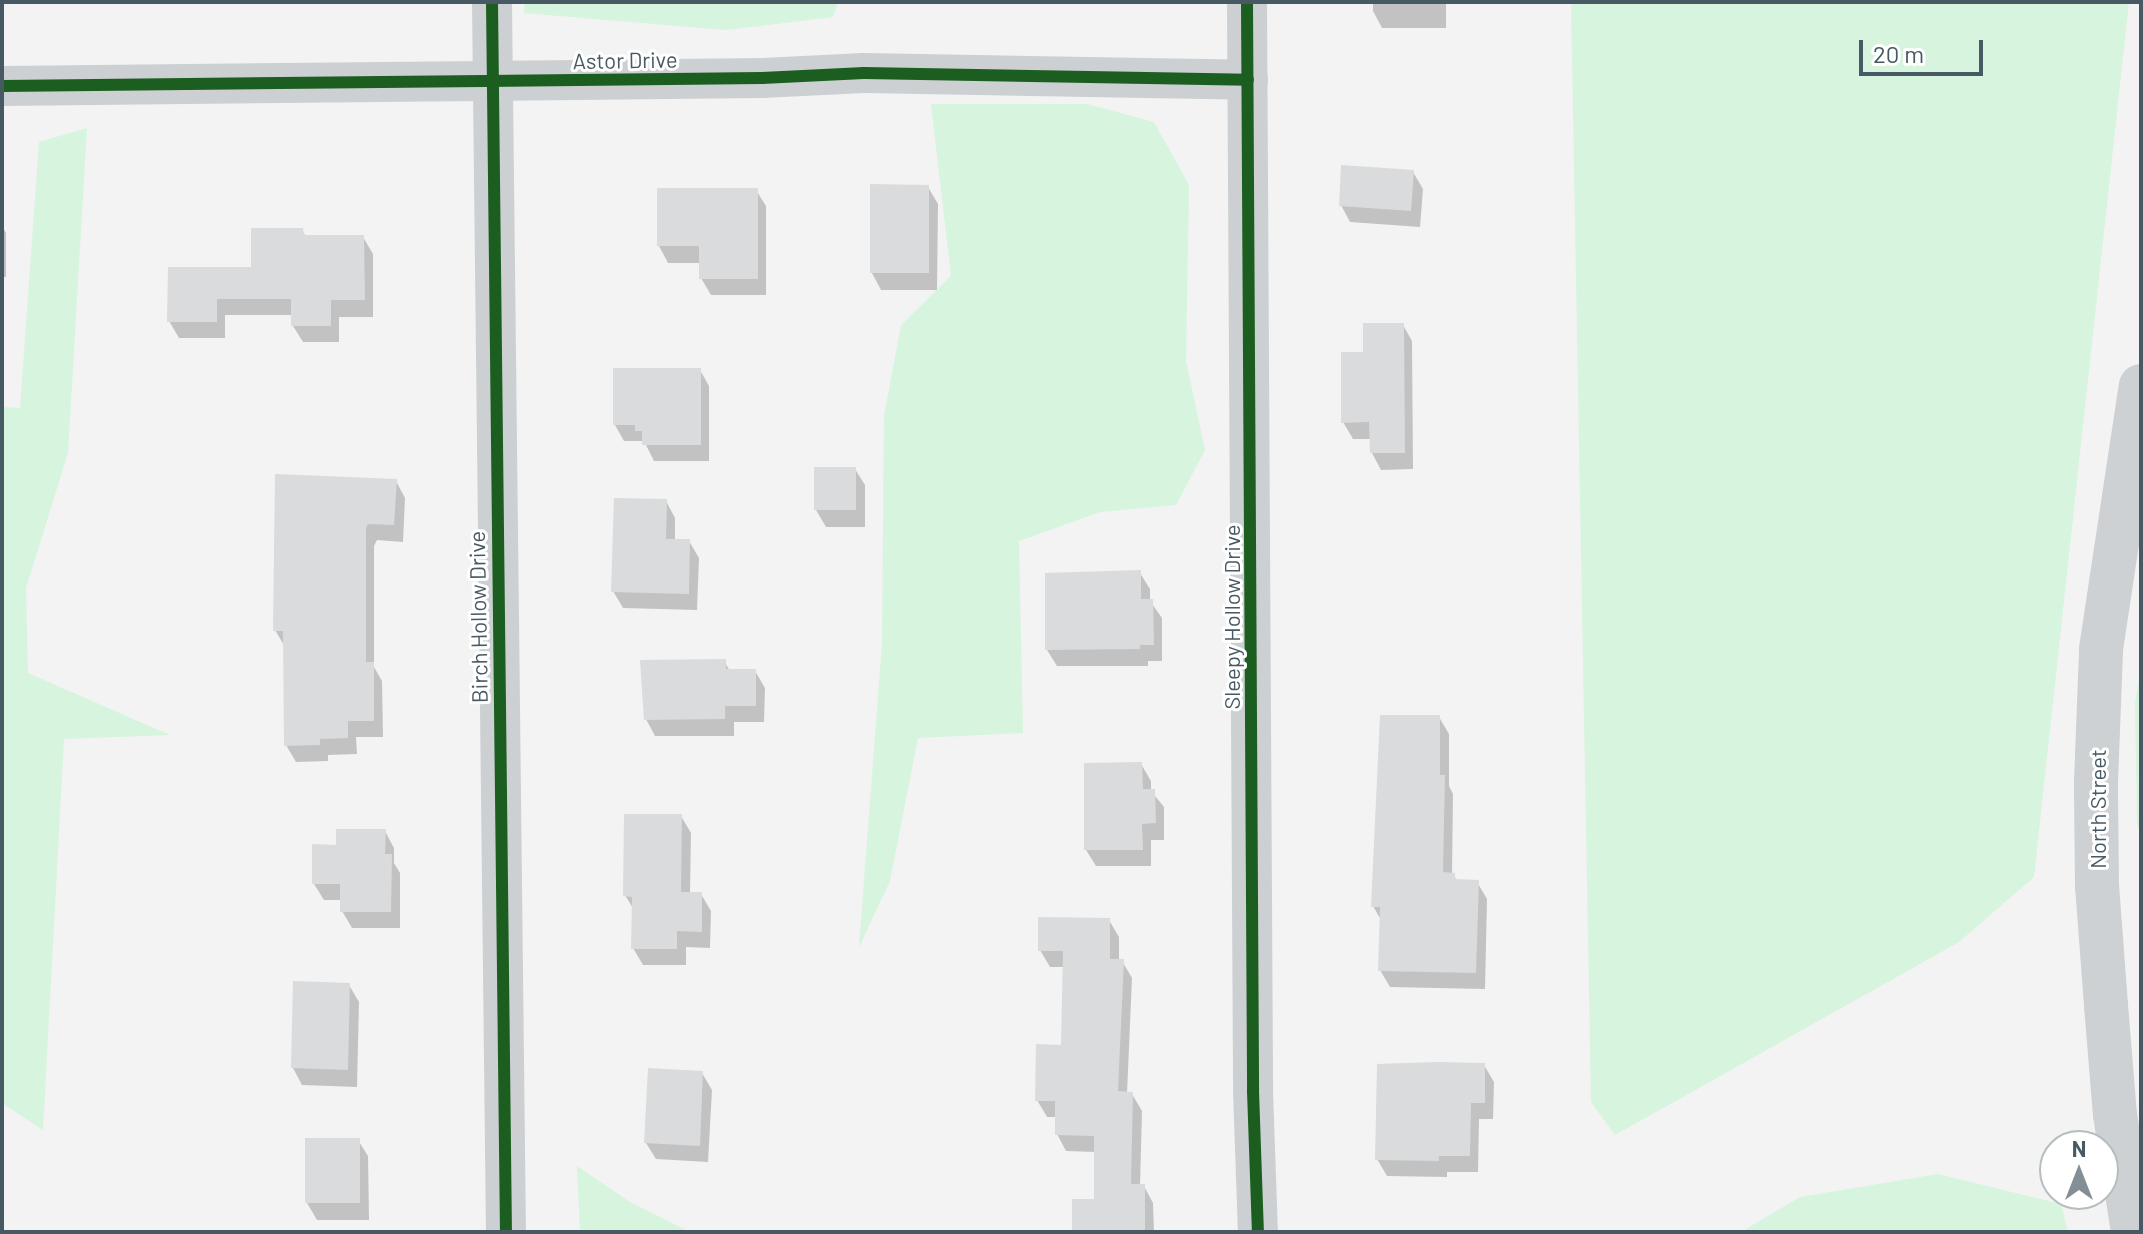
<!DOCTYPE html>
<html>
<head>
<meta charset="utf-8">
<style>
	body { margin:0 }
	#map { position:relative; width:2143px; height:1234px; overflow:hidden; background:#f3f3f3; font-family:Barlow,sans-serif }
	div>[style] { position:absolute }
	[style*='--x'] { left:calc(var(--x)*1px); top:calc(var(--y)*1px); width:calc(var(--w)*1px); rotate:calc(var(--a)*1deg) }
	.green>* { inset:0; background:#d6f4de }
	.shadow>* { inset:0; background:#0003 }
	.building>* { inset:0; background:#d9dbdc }
	.street>* { height:40px; margin:-20px; padding:0 20px; transform-origin:20px; border-radius:20px; background:#cdd0d2 }
	.secondary>* { height:44px; margin:-22px; padding:0 22px; transform-origin:22px; border-radius:22px; background:#cdd1d4 }
	.cycleway>* { height:12px; margin:-6px; padding:0 6px; transform-origin:6px; border-radius:6px; background:#1b5e20 }
	span { translate:-50% -50%; white-space:nowrap; text-align:center; line-height:1.15; -webkit-text-stroke:6px #fff; paint-order:stroke }
	.street-label { font-size:22px; color:#475962 }
	.frame { position:absolute; inset:0; border:4px solid #475962; pointer-events:none }
	.north { position:absolute; left:2039px; top:1130px; width:80px; height:80px; box-sizing:border-box; background:#fff; border:2px solid #b5bdc0; border-radius:50%; rotate:0deg; font-size:22px; font-weight:700; line-height:32px; text-align:center; color:#475962 }
	.north::after { content:''; display:block; margin:auto; width:28px; height:36px; background:#838f95; clip-path:polygon(50% 0,100% 100%,50% 72%,0 100%) }
	.scale { position:absolute; left:1859px; top:40px; width:124px; height:36px; box-sizing:border-box; border:4px solid #475962; border-top:0; padding-left:10px; font-size:24px; line-height:28px; white-space:nowrap; color:#475962; -webkit-text-stroke:6px #fff; paint-order:stroke }
</style>
</head>
<body>
<div id="map">
	<div class="green">
		<div style="clip-path:polygon(525px 2px,838px 2px,833px 17px,726px 30px,524px 13px)"></div>
		<div style="clip-path:polygon(1571px 2px,2129px 2px,2034px 877px,1959px 942px,1615px 1135px,1591px 1102px)"></div>
		<div style="clip-path:polygon(931px 104px,1087px 104px,1154px 122px,1189px 185px,1186px 361px,1205px 450px,1176px 505px,1100px 512px,1019px 541px,1023px 733px,918px 738px,890px 881px,859px 947px,882px 643px,884px 416px,901px 325px,951px 276px)"></div>
		<div style="clip-path:polygon(87px 128px,68px 453px,26px 588px,28px 673px,170px 735px,64px 739px,43px 1130px,2px 1103px,2px 407px,20px 408px,39px 142px)"></div>
		<div style="clip-path:polygon(2141px 667px,2141px 829px,2137px 826px,2135px 703px)"></div>
		<div style="clip-path:polygon(577px 1166px,630px 1202px,690px 1232px,580px 1232px)"></div>
		<div style="clip-path:polygon(1938px 1174px,2061px 1204px,2068px 1232px,1741px 1232px,1800px 1197px)"></div>
	</div>
	<div class="shadow">
		<div style="clip-path:polygon(1373px 2px,1446px 2px,1446px 28px,1382px 28px,1373px 11px)"></div>
		<div style="clip-path:polygon(1413px 172px,1423px 189px,1420px 227px,1350px 222px,1341px 205px)"></div>
		<div style="clip-path:polygon(928px 187px,938px 204px,937px 290px,881px 290px,872px 273px)"></div>
		<div style="clip-path:polygon(756px 190px,766px 206px,766px 295px,711px 295px,701px 278px,701px 263px,668px 263px,659px 246px)"></div>
		<div style="clip-path:polygon(2px 226px,6px 233px,6px 277px,2px 277px)"></div>
		<div style="clip-path:polygon(302px 230px,306px 237px,363px 237px,373px 254px,373px 317px,339px 317px,339px 342px,303px 342px,293px 326px,293px 315px,225px 315px,225px 338px,179px 338px,169px 321px,253px 269px)"></div>
		<div style="clip-path:polygon(1403px 325px,1412px 341px,1413px 469px,1381px 470px,1372px 453px,1371px 439px,1353px 439px,1343px 422px,1365px 354px)"></div>
		<div style="clip-path:polygon(700px 370px,709px 386px,709px 461px,654px 461px,644px 441px,624px 441px,615px 425px)"></div>
		<div style="clip-path:polygon(855px 469px,865px 485px,865px 527px,826px 527px,816px 510px)"></div>
		<div style="clip-path:polygon(396px 481px,405px 498px,403px 542px,377px 540px,374px 546px,374px 667px,382px 681px,383px 737px,356px 737px,357px 754px,328px 755px,328px 761px,296px 762px,286px 745px,285px 647px,275px 630px)"></div>
		<div style="clip-path:polygon(666px 501px,675px 518px,675px 541px,689px 541px,699px 558px,697px 610px,623px 608px,613px 591px)"></div>
		<div style="clip-path:polygon(1140px 573px,1150px 589px,1150px 601px,1162px 618px,1162px 661px,1148px 661px,1148px 666px,1057px 666px,1047px 650px)"></div>
		<div style="clip-path:polygon(724px 661px,730px 671px,755px 671px,765px 688px,764px 722px,734px 722px,734px 736px,655px 736px,646px 719px)"></div>
		<div style="clip-path:polygon(1439px 717px,1449px 734px,1449px 786px,1453px 794px,1452px 875px,1458px 881px,1477px 882px,1487px 899px,1485px 989px,1390px 987px,1380px 970px,1381px 920px,1373px 906px)"></div>
		<div style="clip-path:polygon(1141px 764px,1151px 781px,1151px 791px,1164px 807px,1164px 840px,1151px 840px,1151px 866px,1096px 866px,1086px 850px)"></div>
		<div style="clip-path:polygon(681px 816px,691px 833px,690px 894px,701px 894px,711px 911px,710px 948px,686px 947px,686px 965px,643px 965px,633px 948px,634px 910px,625px 895px)"></div>
		<div style="clip-path:polygon(385px 831px,394px 848px,394px 863px,400px 873px,400px 928px,352px 928px,342px 911px,342px 900px,324px 900px,314px 884px)"></div>
		<div style="clip-path:polygon(1109px 920px,1119px 937px,1119px 961px,1122px 961px,1132px 978px,1127px 1094px,1132px 1094px,1142px 1111px,1140px 1186px,1144px 1186px,1153px 1203px,1154px 1232px,1074px 1232px,1096px 1201px,1096px 1152px,1066px 1151px,1057px 1134px,1057px 1117px,1047px 1117px,1037px 1100px,1063px 1047px,1064px 967px,1050px 967px,1040px 950px)"></div>
		<div style="clip-path:polygon(349px 985px,359px 1002px,357px 1087px,302px 1085px,293px 1068px)"></div>
		<div style="clip-path:polygon(1484px 1065px,1494px 1082px,1493px 1119px,1479px 1119px,1478px 1172px,1447px 1172px,1447px 1177px,1387px 1176px,1377px 1159px)"></div>
		<div style="clip-path:polygon(702px 1073px,712px 1090px,708px 1162px,656px 1159px,646px 1143px)"></div>
		<div style="clip-path:polygon(358px 1140px,368px 1156px,369px 1220px,317px 1220px,307px 1203px)"></div>
	</div>
	<div class="building">
		<div style="clip-path:polygon(1341px 165px,1414px 170px,1411px 211px,1339px 206px)"></div>
		<div style="clip-path:polygon(870px 184px,929px 185px,929px 273px,870px 273px)"></div>
		<div style="clip-path:polygon(657px 188px,758px 188px,758px 279px,699px 279px,699px 246px,657px 246px)"></div>
		<div style="clip-path:polygon(251px 228px,303px 228px,304px 235px,364px 235px,365px 300px,331px 300px,331px 326px,291px 326px,291px 299px,217px 299px,217px 322px,167px 322px,168px 267px,251px 267px)"></div>
		<div style="clip-path:polygon(1363px 323px,1404px 323px,1405px 453px,1370px 453px,1369px 422px,1341px 423px,1341px 352px,1363px 352px)"></div>
		<div style="clip-path:polygon(613px 368px,701px 368px,701px 445px,642px 445px,642px 431px,635px 431px,635px 425px,613px 425px)"></div>
		<div style="clip-path:polygon(814px 467px,856px 467px,856px 510px,814px 510px)"></div>
		<div style="clip-path:polygon(275px 474px,397px 479px,394px 525px,368px 524px,366px 528px,366px 662px,374px 662px,374px 721px,348px 721px,348px 738px,320px 739px,320px 745px,284px 746px,283px 631px,273px 631px)"></div>
		<div style="clip-path:polygon(614px 498px,667px 499px,666px 539px,690px 539px,689px 594px,611px 592px)"></div>
		<div style="clip-path:polygon(1141px 570px,1141px 599px,1153px 599px,1154px 645px,1140px 645px,1140px 649px,1045px 650px,1045px 573px)"></div>
		<div style="clip-path:polygon(726px 659px,726px 669px,756px 669px,756px 706px,725px 706px,725px 719px,644px 720px,640px 660px)"></div>
		<div style="clip-path:polygon(1380px 715px,1440px 715px,1440px 775px,1445px 775px,1443px 872px,1455px 873px,1455px 879px,1479px 880px,1476px 973px,1378px 971px,1380px 907px,1371px 907px)"></div>
		<div style="clip-path:polygon(1142px 762px,1143px 789px,1155px 789px,1156px 823px,1142px 824px,1143px 850px,1084px 850px,1084px 763px)"></div>
		<div style="clip-path:polygon(624px 814px,682px 814px,681px 892px,702px 892px,702px 932px,677px 931px,677px 949px,631px 949px,632px 897px,623px 896px)"></div>
		<div style="clip-path:polygon(336px 829px,386px 829px,385px 854px,392px 854px,391px 912px,340px 912px,340px 884px,312px 884px,312px 844px,336px 845px)"></div>
		<div style="clip-path:polygon(1038px 917px,1110px 918px,1110px 959px,1124px 959px,1118px 1091px,1133px 1092px,1131px 1184px,1145px 1184px,1145px 1232px,1072px 1232px,1072px 1199px,1094px 1199px,1094px 1136px,1055px 1135px,1055px 1101px,1035px 1101px,1036px 1044px,1061px 1045px,1063px 951px,1038px 951px)"></div>
		<div style="clip-path:polygon(293px 981px,350px 983px,348px 1070px,291px 1068px)"></div>
		<div style="clip-path:polygon(1436px 1062px,1485px 1063px,1485px 1103px,1471px 1103px,1470px 1156px,1439px 1156px,1439px 1161px,1375px 1160px,1377px 1064px)"></div>
		<div style="clip-path:polygon(648px 1068px,703px 1071px,700px 1146px,644px 1143px)"></div>
		<div style="clip-path:polygon(305px 1138px,360px 1138px,360px 1203px,305px 1203px)"></div>
	</div>
	<div class="street">
		<div style="--x:492;--y:2;--w:1230;--a:89.35"></div>
		<div style="--x:1247;--y:2;--w:1089;--a:89.68"></div>
		<div style="--x:1253;--y:1091;--w:141;--a:88"></div>
		<div style="--x:2;--y:86;--w:760;--a:-0.6"></div>
		<div style="--x:762;--y:78;--w:102;--a:-2.8"></div>
		<div style="--x:864;--y:73;--w:384;--a:1"></div>
	</div>
	<div class="secondary">
		<div style="--x:2133;--y:1232;--w:118;--a:-98.7"></div>
		<div style="--x:2115;--y:1115;--w:110;--a:-94.7"></div>
		<div style="--x:2106;--y:1005;--w:119;--a:-94.3"></div>
		<div style="--x:2097;--y:886;--w:104;--a:-90.6"></div>
		<div style="--x:2096;--y:782;--w:133;--a:-87.8"></div>
		<div style="--x:2101;--y:649;--w:266;--a:-81.4"></div>
	</div>
	<div class="cycleway">
		<div style="--x:492;--y:2;--w:1230;--a:89.35"></div>
		<div style="--x:1247;--y:2;--w:1089;--a:89.68"></div>
		<div style="--x:1253;--y:1091;--w:141;--a:88"></div>
		<div style="--x:2;--y:86;--w:760;--a:-0.6"></div>
		<div style="--x:762;--y:78;--w:102;--a:-2.8"></div>
		<div style="--x:864;--y:73;--w:384;--a:1"></div>
	</div>
	<div class="street-label">
		<span style="left:625px;top:60px;rotate:-1deg">Astor Drive</span>
		<span style="left:478px;top:617px;rotate:-91deg">Birch Hollow Drive</span>
		<span style="left:1232px;top:617px;rotate:-90deg">Sleepy Hollow Drive</span>
		<span style="left:2098px;top:809px;rotate:-90deg">North Street</span>
	</div>
	<div class="frame"></div>
	<div class="north">N</div>
	<div class="scale">20 m</div>
</div>
</body>
</html>
